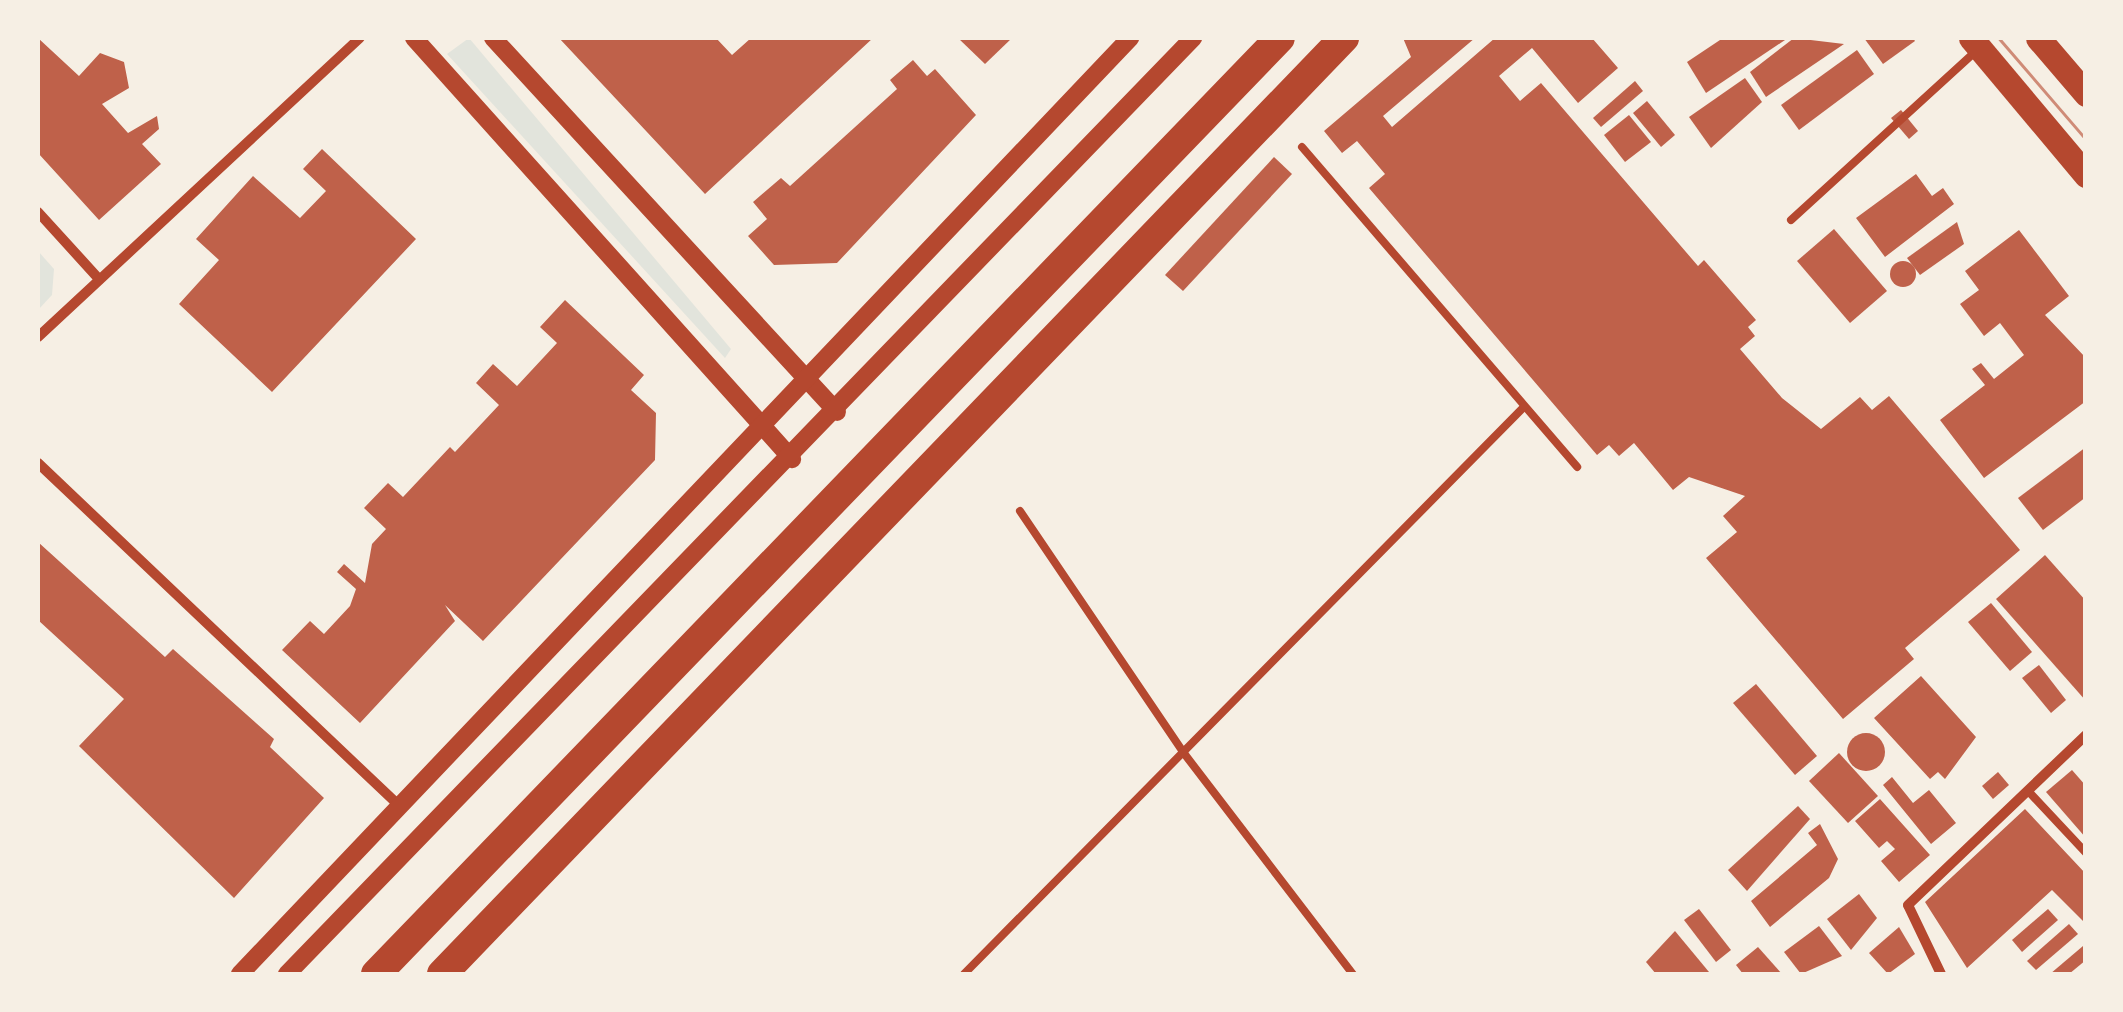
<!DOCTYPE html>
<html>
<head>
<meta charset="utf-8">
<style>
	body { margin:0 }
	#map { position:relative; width:2123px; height:1012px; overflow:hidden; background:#f6efe4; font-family:Merriweather,serif }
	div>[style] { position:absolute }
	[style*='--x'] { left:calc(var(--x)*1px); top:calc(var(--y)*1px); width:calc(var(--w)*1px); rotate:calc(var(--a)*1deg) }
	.green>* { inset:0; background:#e2e4dc }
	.building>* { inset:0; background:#bf614a }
	.round { border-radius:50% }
	.service>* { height:8px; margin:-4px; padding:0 4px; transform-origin:4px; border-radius:4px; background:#b5482f }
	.minor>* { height:10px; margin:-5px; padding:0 5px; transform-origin:5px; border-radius:5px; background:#b5482f }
	.tertiary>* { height:18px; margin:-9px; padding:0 9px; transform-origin:9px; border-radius:9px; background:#b5482f }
	.primary>* { height:25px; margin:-12.5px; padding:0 12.5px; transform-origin:12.5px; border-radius:12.5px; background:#b5482f }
	.motorway>* { height:30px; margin:-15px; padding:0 15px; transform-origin:15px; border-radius:15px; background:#b5482f }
	.tram>* { height:2.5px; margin:-1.25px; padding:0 1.25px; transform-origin:1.25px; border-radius:1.25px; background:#cf8b77 }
	span { translate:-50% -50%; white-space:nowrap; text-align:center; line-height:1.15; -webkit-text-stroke:9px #f6efe4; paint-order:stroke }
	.frame { position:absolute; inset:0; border:40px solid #f6efe4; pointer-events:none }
</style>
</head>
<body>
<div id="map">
	<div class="green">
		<div style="clip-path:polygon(469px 38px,731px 349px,725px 358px,447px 54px)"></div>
		<div style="clip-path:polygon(38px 251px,54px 269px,52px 295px,38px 310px)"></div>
	</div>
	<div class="building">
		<div style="clip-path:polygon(38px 38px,79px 76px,100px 53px,124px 62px,129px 88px,102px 104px,128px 133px,157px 116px,159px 129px,142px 144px,161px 164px,99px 220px,38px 153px)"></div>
		<div style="clip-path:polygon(559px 38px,716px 38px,732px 55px,751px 38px,873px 38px,705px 194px)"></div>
		<div style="clip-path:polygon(958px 38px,1012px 38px,985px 64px)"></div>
		<div style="clip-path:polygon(1403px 38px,1475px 38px,1383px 116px,1392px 127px,1495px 38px,1592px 38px,1618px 68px,1578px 103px,1532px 48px,1499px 76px,1520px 101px,1541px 83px,1698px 266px,1704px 260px,1756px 320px,1748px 327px,1755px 336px,1740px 349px,1782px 398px,1821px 429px,1860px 397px,1872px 410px,1889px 396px,2020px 550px,1905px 648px,1914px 659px,1843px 719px,1706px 558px,1737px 532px,1723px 516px,1745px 496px,1689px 477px,1673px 490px,1634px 443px,1619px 456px,1609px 445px,1597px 455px,1369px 188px,1385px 174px,1357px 141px,1342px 153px,1324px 131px,1411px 57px)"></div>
		<div style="clip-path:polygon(1723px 38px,1788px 38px,1706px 93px,1687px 62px)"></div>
		<div style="clip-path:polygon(1794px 38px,1844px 44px,1766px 97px,1750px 72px)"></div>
		<div style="clip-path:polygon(1864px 38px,1913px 38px,1915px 41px,1883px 64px)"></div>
		<div style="clip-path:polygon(1857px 50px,1874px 74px,1799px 130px,1781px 105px)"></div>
		<div style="clip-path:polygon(913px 60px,927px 76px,935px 69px,976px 115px,837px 263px,774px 265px,748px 236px,767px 219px,753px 202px,781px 178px,790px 186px,897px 89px,890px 80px)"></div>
		<div style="clip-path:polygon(1745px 78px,1762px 102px,1711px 148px,1689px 117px)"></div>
		<div style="clip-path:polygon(1635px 81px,1643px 91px,1601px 127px,1593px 118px)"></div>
		<div style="clip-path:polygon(1647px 101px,1675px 135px,1661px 147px,1633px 113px)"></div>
		<div style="clip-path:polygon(1901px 110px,1918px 131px,1909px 139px,1891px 118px)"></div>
		<div style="clip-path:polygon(1629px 115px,1651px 142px,1625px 162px,1604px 135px)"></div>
		<div style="clip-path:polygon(322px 149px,416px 239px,272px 392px,179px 304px,219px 260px,196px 239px,253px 176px,300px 218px,326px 191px,303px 169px)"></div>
		<div style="clip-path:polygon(1274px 157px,1292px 174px,1183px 291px,1165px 275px)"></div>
		<div style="clip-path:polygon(1916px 174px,1932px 196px,1943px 188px,1954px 204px,1885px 257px,1856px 218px)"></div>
		<div style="clip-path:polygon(1957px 222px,1964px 244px,1920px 275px,1907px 258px)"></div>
		<div style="clip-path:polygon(1834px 229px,1887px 291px,1850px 323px,1797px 261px)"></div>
		<div style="clip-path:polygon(2019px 230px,2069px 296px,2045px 315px,2086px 358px,2086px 401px,1984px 478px,1940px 420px,1985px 385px,1972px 369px,1981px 363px,1994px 379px,2024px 355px,2000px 323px,1984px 336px,1960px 304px,1979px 290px,1965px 271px)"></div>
		<div class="round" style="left:1890px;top:261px;width:26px;height:26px"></div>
		<div style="clip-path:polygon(565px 300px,644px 375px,631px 390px,656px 413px,655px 460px,483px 641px,445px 605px,455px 621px,360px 723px,282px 650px,310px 621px,324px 634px,350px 606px,356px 589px,337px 572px,344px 564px,365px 583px,372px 544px,386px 529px,364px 508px,388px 483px,403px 497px,450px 447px,455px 452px,499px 405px,476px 383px,493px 364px,517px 386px,557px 343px,540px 327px)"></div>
		<div style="clip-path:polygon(2086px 447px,2086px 497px,2043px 530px,2018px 498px)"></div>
		<div style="clip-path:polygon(38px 542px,165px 657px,173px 649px,274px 739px,270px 747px,324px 798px,234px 898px,79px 746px,124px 699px,38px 620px)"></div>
		<div style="clip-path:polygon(2045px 555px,2086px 601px,2086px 701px,1996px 599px)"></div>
		<div style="clip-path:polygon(1991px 603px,2032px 652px,2010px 671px,1968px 622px)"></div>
		<div style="clip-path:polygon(2039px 665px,2066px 700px,2051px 713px,2022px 678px)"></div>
		<div style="clip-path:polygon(1921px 676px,1976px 737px,1945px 779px,1938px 772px,1930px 779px,1874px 718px)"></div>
		<div style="clip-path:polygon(1756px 684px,1817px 756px,1795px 775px,1733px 703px)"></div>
		<div class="round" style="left:1847px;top:733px;width:38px;height:38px"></div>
		<div style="clip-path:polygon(1839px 753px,1878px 796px,1848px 823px,1809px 781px)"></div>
		<div style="clip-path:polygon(2072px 770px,2086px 786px,2086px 838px,2046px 792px)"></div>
		<div style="clip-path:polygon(1998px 772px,2009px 785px,1993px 799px,1982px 786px)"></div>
		<div style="clip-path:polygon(1892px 777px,1913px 803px,1929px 790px,1956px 823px,1931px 844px,1883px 785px)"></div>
		<div style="clip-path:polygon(1880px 799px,1930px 855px,1899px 882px,1881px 861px,1895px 849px,1887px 841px,1879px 848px,1855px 821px)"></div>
		<div style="clip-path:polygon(1798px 806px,1810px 819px,1747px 891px,1728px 870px)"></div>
		<div style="clip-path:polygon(2025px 809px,2086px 874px,2086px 924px,2052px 890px,1967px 968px,1925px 902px)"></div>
		<div style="clip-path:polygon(1820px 824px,1838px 859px,1829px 878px,1770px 927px,1751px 901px,1817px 845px,1808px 833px)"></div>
		<div style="clip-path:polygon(1859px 894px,1877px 918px,1851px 950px,1827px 919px)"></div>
		<div style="clip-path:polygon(1699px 909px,1731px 950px,1716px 962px,1684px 920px)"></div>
		<div style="clip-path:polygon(2048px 909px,2058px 920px,2022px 952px,2012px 940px)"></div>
		<div style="clip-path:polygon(2069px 924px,2078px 934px,2036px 970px,2027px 961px)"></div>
		<div style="clip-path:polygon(1819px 926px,1842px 956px,1801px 974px,1784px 952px)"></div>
		<div style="clip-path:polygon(1899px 927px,1915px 954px,1888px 974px,1869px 953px)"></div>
		<div style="clip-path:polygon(1675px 931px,1709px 972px,1706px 974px,1656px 974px,1646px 962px)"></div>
		<div style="clip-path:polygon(2083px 946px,2086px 960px,2069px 974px,2050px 974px)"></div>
		<div style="clip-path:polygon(1758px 947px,1782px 974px,1743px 974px,1736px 965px)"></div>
	</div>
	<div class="service">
		<div style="--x:1302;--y:147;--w:422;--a:49.3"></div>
		<div style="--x:1791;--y:220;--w:251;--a:-42.4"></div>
		<div style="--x:1020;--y:511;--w:291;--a:55.9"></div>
		<div style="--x:1183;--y:752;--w:280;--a:52.6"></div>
		<div style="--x:2029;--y:792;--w:83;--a:46.9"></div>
		<div style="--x:964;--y:974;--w:797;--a:-45.36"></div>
	</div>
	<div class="minor">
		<div style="--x:38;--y:212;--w:91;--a:47.7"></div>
		<div style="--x:38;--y:337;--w:439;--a:-42.9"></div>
		<div style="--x:38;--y:463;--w:499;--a:43.5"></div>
		<div style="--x:1941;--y:974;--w:76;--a:-115.6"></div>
		<div style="--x:1908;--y:905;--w:246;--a:-43.7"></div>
	</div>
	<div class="tertiary">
		<div style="--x:414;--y:38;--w:566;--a:48.08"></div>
		<div style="--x:493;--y:38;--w:508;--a:47.39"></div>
		<div style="--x:240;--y:974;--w:1292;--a:-46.44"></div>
		<div style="--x:287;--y:974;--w:1303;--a:-45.93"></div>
	</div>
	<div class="primary">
		<div style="--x:1971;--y:38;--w:179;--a:50"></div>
		<div style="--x:2038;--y:38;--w:74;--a:49.4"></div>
	</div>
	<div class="motorway">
		<div style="--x:376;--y:974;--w:1301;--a:-46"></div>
		<div style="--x:442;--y:974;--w:1300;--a:-46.06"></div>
	</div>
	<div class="tram">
		<div style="--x:1999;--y:38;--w:133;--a:49.3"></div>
	</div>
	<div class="frame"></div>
</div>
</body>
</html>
